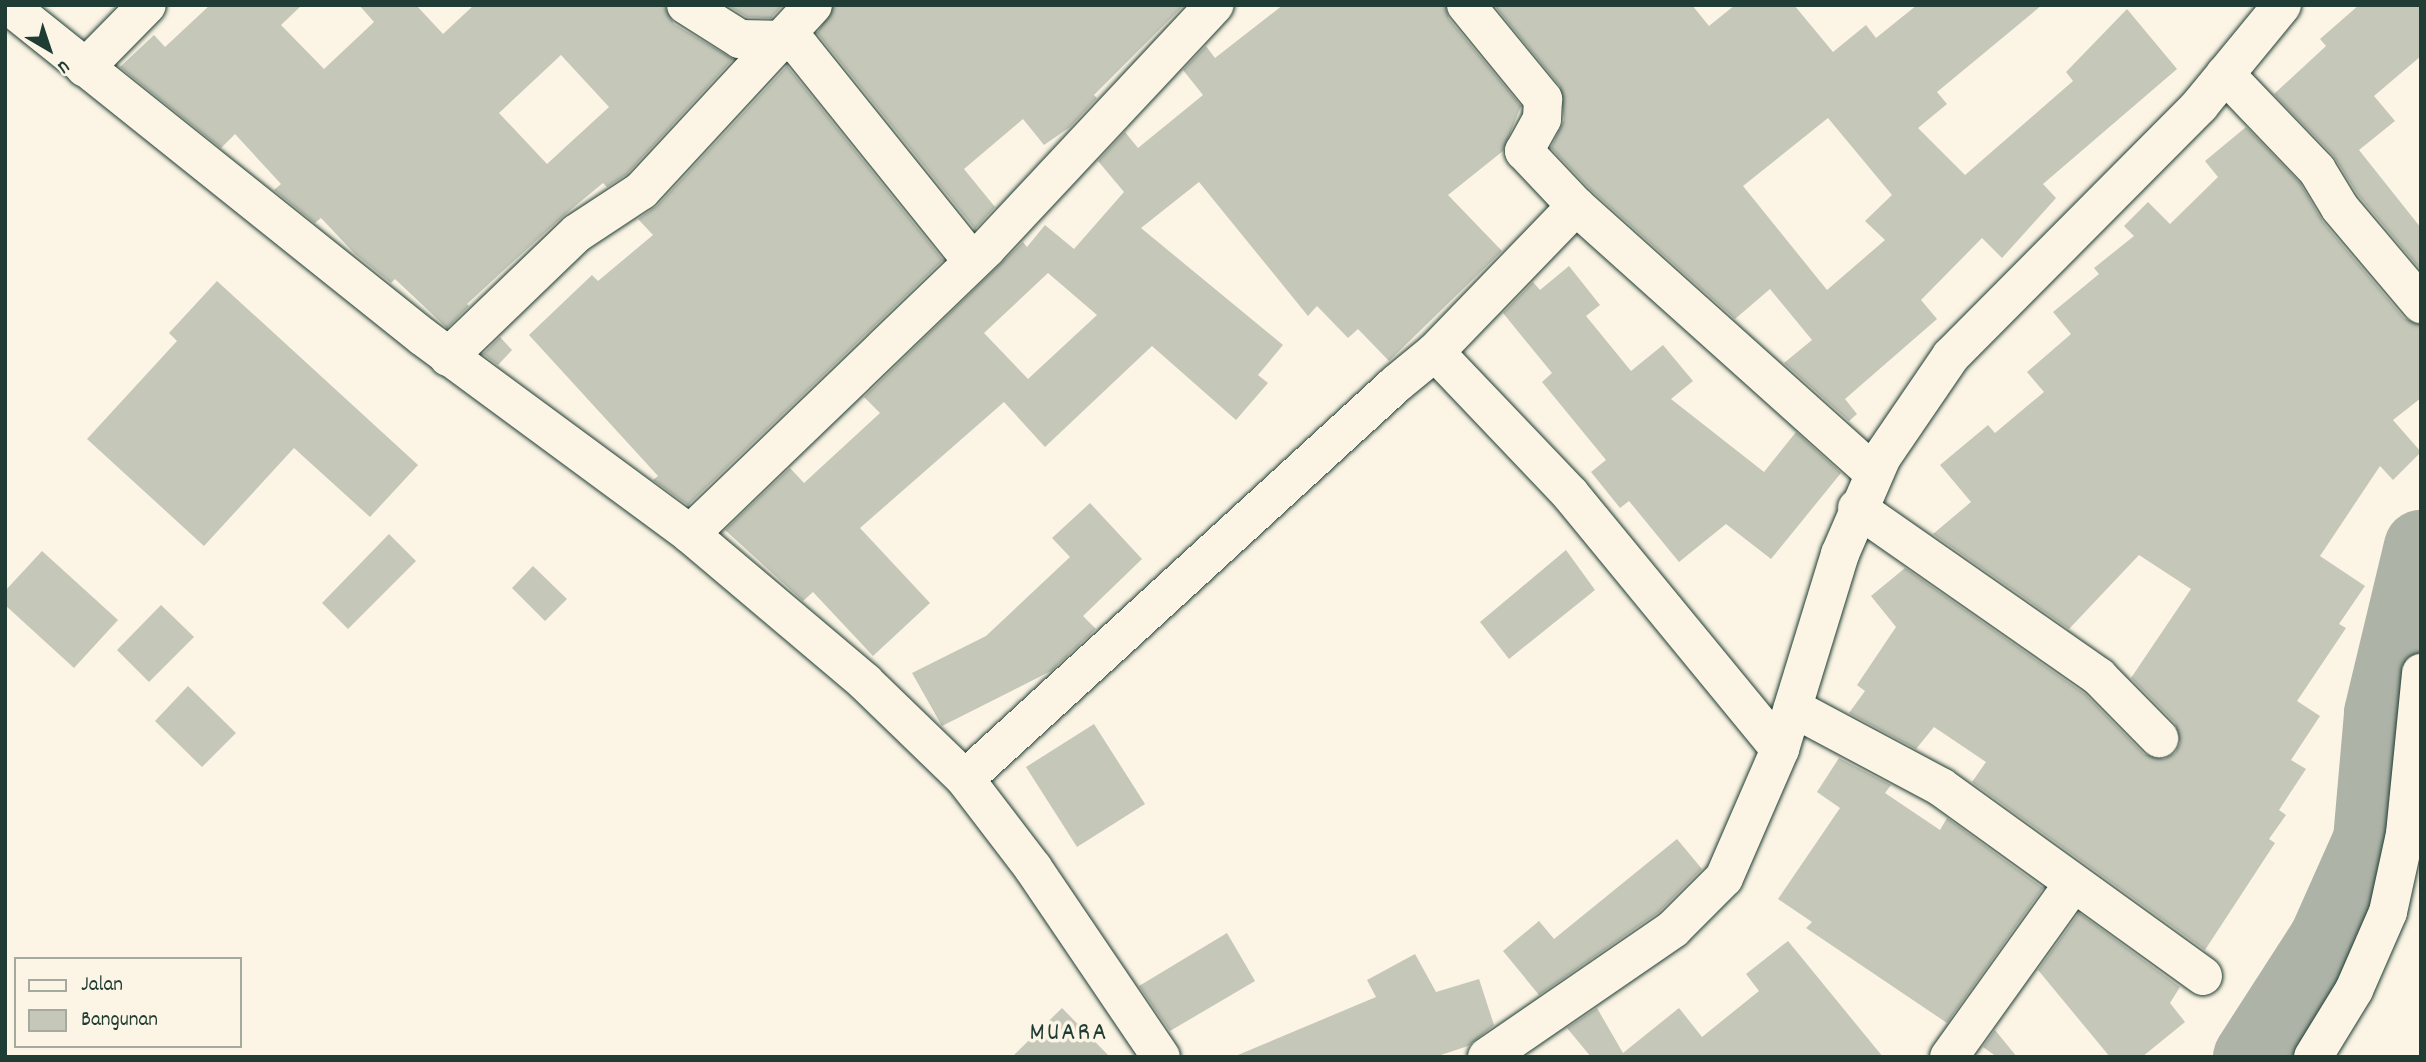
<!DOCTYPE html>
<html>
<head>
<meta charset="utf-8">
<style>
	body { margin:0 }
	#map { position:relative; width:2426px; height:1062px; overflow:hidden; background:#fcf5e5; font-family:Dekko,sans-serif }
	div>[style] { position:absolute }
	[style*='--x'] { left:calc(var(--x)*1px); top:calc(var(--y)*1px); width:calc(var(--w)*1px); rotate:calc(var(--a)*1deg) }
	.river>* { height:74px; margin:-37px; padding:0 37px; transform-origin:37px; border-radius:37px; background:#aeb3a7 }
	.building>* { inset:0; background:#c5c7b9 }
	.roads { filter:drop-shadow(0 0 2px #1f3d34) drop-shadow(0 0 2px #1f3d34) }
	.minor>* { height:38px; margin:-19px; padding:0 19px; transform-origin:19px; border-radius:19px; background:#fcf5e5 }
	span { translate:-50% -50%; white-space:nowrap; text-align:center; line-height:1.15; -webkit-text-stroke:7px #fcf5e5; paint-order:stroke }
	.quarter-label { font-size:26px; color:#1f3d34; letter-spacing:2px }
	.frame { position:absolute; inset:0; border:7px solid #1f3d34; pointer-events:none }
	.legend { position:absolute; left:14px; top:957px; width:228px; height:91px; box-sizing:border-box; background:#fcf5e5; border:2px solid #a4ab9e; margin:0; padding:9px 12px; list-style:none; font-size:21px; color:#1f3d34 }
	.legend li { display:flex; align-items:center; gap:14px; height:35px }
	.legend b { width:35px; border:2px solid #a4ab9e }
	.north { position:absolute; left:14px; top:14px; width:70px; height:70px; -webkit-text-stroke:5px #fcf5e5; paint-order:stroke; rotate:141deg; font-size:19px; font-weight:700; line-height:28px; text-align:center; color:#1f3d34 }
	.north::after { content:''; display:block; margin:auto; width:24px; height:32px; background:#1f3d34; clip-path:polygon(50% 0,100% 100%,50% 72%,0 100%) }
</style>
</head>
<body>
<div id="map">
	<div class="river">
		<div style="--x:2250;--y:1057;--w:140;--a:-57.2"></div>
		<div style="--x:2326;--y:939;--w:108;--a:-66"></div>
		<div style="--x:2370;--y:840;--w:127;--a:-85"></div>
		<div style="--x:2381;--y:713;--w:171;--a:-76.5"></div>
	</div>
	<div class="building">
		<div style="clip-path:polygon(evenodd,210px 5px,302px 5px,281px 25px,324px 69px,374px 22px,359px 5px,416px 5px,443px 34px,474px 5px,664px 5px,674px 24px,733px 59px,627px 174px,607px 187px,603px 183px,562px 217px,467px 304px,469px 306px,447px 328px,395px 279px,391px 283px,355px 254px,321px 218px,315px 223px,274px 190px,281px 184px,235px 134px,221px 148px,120px 67px,154px 35px,165px 47px,210px 5px,561px 55px,609px 107px,547px 164px,499px 113px,561px 55px)"></div>
		<div style="clip-path:polygon(727px 5px,783px 5px,771px 18px,747px 17px)"></div>
		<div style="clip-path:polygon(834px 5px,1184px 5px,1094px 95px,1097px 98px,1070px 127px,1044px 145px,1023px 119px,964px 169px,995px 207px,975px 229px,817px 33px)"></div>
		<div style="clip-path:polygon(evenodd,1283px 5px,1445px 5px,1449px 19px,1521px 106px,1503px 151px,1448px 195px,1502px 251px,1389px 361px,1358px 329px,1348px 338px,1317px 306px,1308px 316px,1199px 182px,1141px 228px,1283px 345px,1258px 375px,1268px 383px,1236px 420px,1152px 346px,1045px 447px,1004px 402px,860px 528px,930px 603px,873px 656px,813px 592px,803px 601px,725px 530px,790px 468px,804px 483px,880px 413px,864px 397px,1023px 242px,1027px 247px,1045px 225px,1074px 249px,1124px 192px,1098px 161px,1125px 132px,1138px 148px,1203px 95px,1183px 70px,1206px 46px,1215px 58px,1283px 5px,1048px 273px,1097px 315px,1028px 379px,984px 333px,1048px 273px)"></div>
		<div style="clip-path:polygon(evenodd,1494px 5px,1692px 5px,1709px 26px,1735px 5px,1794px 5px,1833px 52px,1866px 25px,1876px 38px,1917px 5px,2042px 5px,1937px 92px,1947px 104px,1918px 128px,1965px 175px,2073px 81px,2066px 72px,2127px 9px,2177px 69px,2043px 184px,2056px 198px,2002px 258px,1982px 238px,1921px 300px,1937px 319px,1845px 399px,1857px 414px,1849px 421px,1784px 363px,1812px 340px,1770px 289px,1735px 319px,1591px 190px,1551px 148px,1564px 120px,1560px 86px,1494px 5px,1828px 118px,1892px 195px,1865px 221px,1885px 240px,1827px 290px,1743px 186px,1828px 118px)"></div>
		<div style="clip-path:polygon(2359px 5px,2421px 5px,2421px 56px,2374px 96px,2395px 121px,2359px 150px,2421px 228px,2421px 270px,2358px 195px,2333px 155px,2274px 94px,2326px 46px,2320px 39px)"></div>
		<div style="clip-path:polygon(787px 66px,943px 260px,688px 505px,653px 480px,658px 476px,529px 335px,592px 275px,598px 281px,653px 235px,638px 219px,657px 206px)"></div>
		<div style="clip-path:polygon(2246px 127px,2300px 183px,2323px 222px,2404px 318px,2421px 325px,2421px 398px,2393px 420px,2421px 452px,2393px 480px,2380px 466px,2320px 556px,2365px 586px,2339px 624px,2346px 628px,2297px 701px,2320px 716px,2291px 760px,2306px 769px,2279px 810px,2286px 815px,2269px 839px,2275px 843px,2205px 950px,1972px 782px,1986px 762px,1934px 727px,1916px 749px,1849px 713px,1865px 691px,1857px 685px,1896px 627px,1871px 596px,1905px 568px,2085px 694px,2144px 754px,2164px 759px,2175px 753px,2180px 743px,2175px 723px,2131px 678px,2191px 589px,2139px 555px,2069px 629px,1933px 534px,1971px 502px,1940px 465px,1988px 425px,1995px 433px,2044px 392px,2027px 372px,2071px 334px,2053px 312px,2099px 274px,2094px 268px,2134px 236px,2124px 226px,2148px 202px,2170px 224px,2218px 177px,2205px 161px)"></div>
		<div style="clip-path:polygon(1569px 266px,1600px 305px,1586px 316px,1631px 371px,1663px 345px,1693px 381px,1671px 399px,1764px 472px,1796px 432px,1841px 473px,1771px 559px,1726px 524px,1679px 562px,1629px 501px,1620px 508px,1591px 472px,1606px 460px,1542px 382px,1552px 373px,1503px 313px,1533px 282px,1540px 290px)"></div>
		<div style="clip-path:polygon(217px 281px,418px 465px,370px 517px,294px 448px,204px 546px,87px 439px,177px 341px,169px 333px)"></div>
		<div style="clip-path:polygon(500px 337px,512px 350px,498px 365px,483px 354px)"></div>
		<div style="clip-path:polygon(1090px 503px,1142px 559px,1083px 616px,1096px 629px,1051px 671px,942px 726px,912px 673px,986px 636px,1070px 557px,1052px 538px)"></div>
		<div style="clip-path:polygon(389px 534px,416px 561px,348px 629px,322px 603px)"></div>
		<div style="clip-path:polygon(1566px 550px,1595px 590px,1509px 659px,1480px 622px)"></div>
		<div style="clip-path:polygon(42px 551px,118px 620px,74px 668px,5px 605px,5px 591px)"></div>
		<div style="clip-path:polygon(533px 566px,567px 599px,545px 621px,512px 588px)"></div>
		<div style="clip-path:polygon(161px 605px,194px 637px,149px 682px,117px 650px)"></div>
		<div style="clip-path:polygon(188px 686px,236px 733px,202px 767px,155px 721px)"></div>
		<div style="clip-path:polygon(1094px 724px,1145px 804px,1077px 847px,1026px 767px)"></div>
		<div style="clip-path:polygon(1839px 758px,1891px 785px,1885px 793px,1940px 830px,1947px 818px,2043px 888px,1947px 1023px,1806px 928px,1812px 922px,1778px 899px,1840px 808px,1817px 792px)"></div>
		<div style="clip-path:polygon(1677px 839px,1702px 869px,1659px 912px,1539px 995px,1503px 951px,1539px 921px,1554px 939px)"></div>
		<div style="clip-path:polygon(2079px 913px,2180px 987px,2170px 1003px,2185px 1022px,2142px 1057px,2110px 1057px,2038px 970px)"></div>
		<div style="clip-path:polygon(1227px 933px,1255px 981px,1170px 1031px,1139px 986px)"></div>
		<div style="clip-path:polygon(1788px 941px,1883px 1057px,1591px 1057px,1567px 1028px,1597px 1008px,1623px 1053px,1679px 1008px,1702px 1037px,1759px 991px,1746px 974px)"></div>
		<div style="clip-path:polygon(1415px 954px,1436px 992px,1479px 979px,1494px 1025px,1468px 1046px,1435px 1057px,1233px 1057px,1376px 997px,1367px 980px)"></div>
		<div style="clip-path:polygon(1062px 1008px,1110px 1057px,1012px 1057px)"></div>
		<div style="clip-path:polygon(1995px 1030px,2017px 1057px,1997px 1057px,1983px 1047px)"></div>
	</div>
	<div class="roads">
		<div class="minor">
			<div style="--x:8;--y:5;--w:531;--a:38.66"></div>
			<div style="--x:423;--y:337;--w:332;--a:36.4"></div>
			<div style="--x:690;--y:534;--w:229;--a:40.2"></div>
			<div style="--x:865;--y:682;--w:139;--a:44.1"></div>
			<div style="--x:965;--y:779;--w:112;--a:52.6"></div>
			<div style="--x:1033;--y:868;--w:228;--a:55.9"></div>
			<div style="--x:686;--y:5;--w:64;--a:32.2"></div>
			<div style="--x:740;--y:39;--w:48;--a:1.2"></div>
			<div style="--x:788;--y:40;--w:14;--a:30"></div>
			<div style="--x:800;--y:47;--w:275;--a:51.2"></div>
			<div style="--x:1466;--y:5;--w:122;--a:50.7"></div>
			<div style="--x:1543;--y:99;--w:20;--a:93"></div>
			<div style="--x:1542;--y:119;--w:37;--a:119"></div>
			<div style="--x:1524;--y:151;--w:76;--a:46.6"></div>
			<div style="--x:1576;--y:206;--w:400;--a:41.9"></div>
			<div style="--x:85;--y:68;--w:88;--a:-45.5"></div>
			<div style="--x:2225;--y:74;--w:133;--a:46.2"></div>
			<div style="--x:2317;--y:170;--w:44;--a:58.8"></div>
			<div style="--x:2340;--y:208;--w:126;--a:49.8"></div>
			<div style="--x:1435;--y:352;--w:203;--a:-46"></div>
			<div style="--x:448;--y:357;--w:179;--a:-43.9"></div>
			<div style="--x:577;--y:233;--w:77;--a:-33.3"></div>
			<div style="--x:641;--y:191;--w:253;--a:-47.2"></div>
			<div style="--x:1857;--y:508;--w:295;--a:34.9"></div>
			<div style="--x:2099;--y:677;--w:86;--a:45.5"></div>
			<div style="--x:690;--y:534;--w:412;--a:-43.9"></div>
			<div style="--x:987;--y:248;--w:333;--a:-46.9"></div>
			<div style="--x:1793;--y:708;--w:168;--a:28.1"></div>
			<div style="--x:1941;--y:787;--w:323;--a:35.8"></div>
			<div style="--x:965;--y:779;--w:585;--a:-42.5"></div>
			<div style="--x:1396;--y:384;--w:50;--a:-39.4"></div>
			<div style="--x:1435;--y:352;--w:197;--a:46.4"></div>
			<div style="--x:1571;--y:495;--w:329;--a:50.6"></div>
			<div style="--x:1487;--y:1057;--w:226;--a:-34.5"></div>
			<div style="--x:1673;--y:929;--w:72;--a:-45"></div>
			<div style="--x:1724;--y:878;--w:141;--a:-66.5"></div>
			<div style="--x:1780;--y:749;--w:204;--a:-72.9"></div>
			<div style="--x:1840;--y:554;--w:106;--a:-66.6"></div>
			<div style="--x:1882;--y:457;--w:122;--a:-55.7"></div>
			<div style="--x:1951;--y:356;--w:354;--a:-45.2"></div>
			<div style="--x:2200;--y:105;--w:129;--a:-50.6"></div>
			<div style="--x:1949;--y:1057;--w:211;--a:-54.4"></div>
			<div style="--x:2313;--y:1057;--w:79;--a:-58.5"></div>
			<div style="--x:2354;--y:990;--w:85;--a:-66.4"></div>
			<div style="--x:2388;--y:912;--w:80;--a:-77.7"></div>
			<div style="--x:2405;--y:834;--w:162;--a:-84.3"></div>
		</div>
	</div>
	<div class="quarter-label">
		<span style="left:1069px;top:1034px">MUARA</span>
	</div>
	<div class="frame"></div>
	<ul class="legend">
	<li><b style="height:9px;background:#fcf5e5"></b>Jalan</li>
	<li><b style="height:19px;background:#c5c7b9"></b>Bangunan</li>
	</ul>
	<div class="north">U</div>
</div>
</body>
</html>
